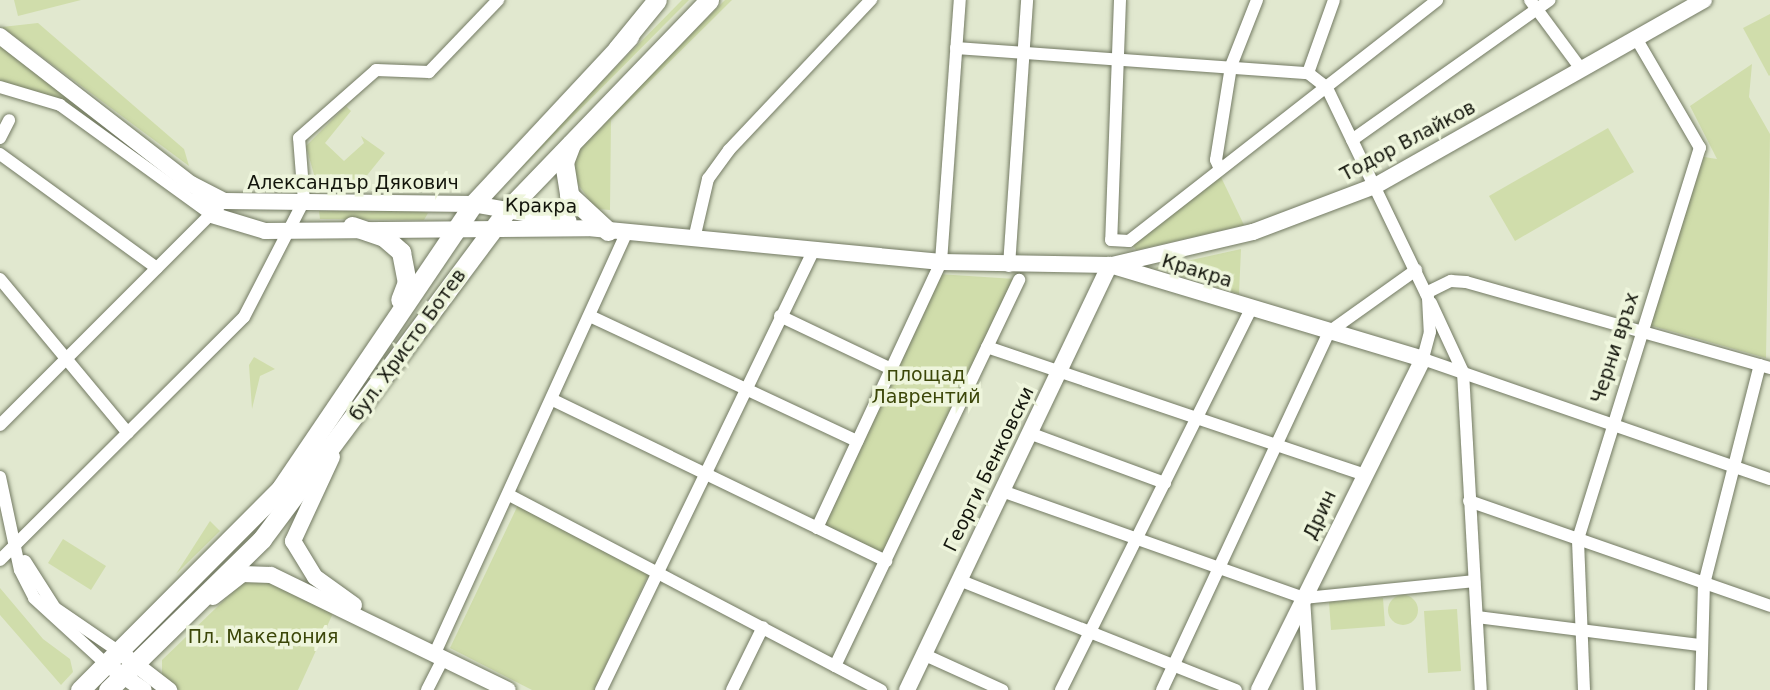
<!DOCTYPE html>
<html>
<head>
<meta charset="utf-8">
<style>
	body { margin:0 }
	#map { position:relative; width:1770px; height:690px; overflow:hidden; background:#e1e8cf; font-family:"DejaVu Sans",sans-serif }
	div>[style] { position:absolute }
	[style*='--x'] { left:calc(var(--x)*1px); top:calc(var(--y)*1px); width:calc(var(--w)*1px); rotate:calc(var(--a)*1deg) }
	.green>* { inset:0; background:#d0ddab }
	.round { border-radius:50% }
	.roads { filter:drop-shadow(0 0 2px #737a63) drop-shadow(0 0 2px #737a63) }
	.minor>* { height:12px; margin:-6px; padding:0 6px; transform-origin:6px; border-radius:6px; background:#fff }
	.tertiary>* { height:16px; margin:-8px; padding:0 8px; transform-origin:8px; border-radius:8px; background:#fff }
	.primary>* { height:19px; margin:-9.5px; padding:0 9.5px; transform-origin:9.5px; border-radius:9.5px; background:#fff }
	.trunk>* { height:19px; margin:-9.5px; padding:0 9.5px; transform-origin:9.5px; border-radius:9.5px; background:#fff }
	span { translate:-50% -50%; white-space:nowrap; text-align:center; line-height:1.15; -webkit-text-stroke:7px #eef5dc; paint-order:stroke }
	.street-label { font-size:19px; color:#13150c }
	.park-label { font-size:19px; color:#3b4608 }
</style>
</head>
<body>
<div id="map">
	<div class="green">
		<div style="clip-path:polygon(14px 0,81px 0,18px 16px)"></div>
		<div style="clip-path:polygon(682px 0,689px 0,513px 177px,556px 128px)"></div>
		<div style="clip-path:polygon(725px 0,732px 0,611px 120px,610px 210px,596px 209px,575px 180px,573px 160px,582px 144px)"></div>
		<div style="clip-path:polygon(1770px 14px,1770px 75px,1769px 76px,1743px 28px)"></div>
		<div style="clip-path:polygon(38px 23px,184px 149px,189px 166px,2px 27px)"></div>
		<div style="clip-path:polygon(0 36px,44px 75px,141px 156px,60px 105px,0 87px)"></div>
		<div style="clip-path:polygon(1752px 64px,1749px 97px,1770px 134px,1766px 358px,1649px 325px,1704px 157px,1717px 159px,1690px 106px)"></div>
		<div style="clip-path:polygon(346px 106px,351px 111px,325px 143px,344px 161px,364px 143px,361px 136px,385px 153px,356px 189px,318px 189px,306px 146px)"></div>
		<div style="clip-path:polygon(1608px 128px,1634px 172px,1515px 241px,1489px 196px)"></div>
		<div style="clip-path:polygon(1220px 175px,1244px 225px,1136px 250px,1131px 242px)"></div>
		<div style="clip-path:polygon(409px 209px,428px 213px,424px 220px,320px 219px,319px 211px)"></div>
		<div style="clip-path:polygon(1241px 249px,1239px 294px,1155px 268px)"></div>
		<div style="clip-path:polygon(938px 274px,1015px 279px,885px 557px,821px 526px)"></div>
		<div style="clip-path:polygon(254px 357px,275px 369px,260px 376px,252px 409px,249px 365px)"></div>
		<div style="clip-path:polygon(518px 505px,649px 573px,594px 690px,532px 690px,450px 648px)"></div>
		<div style="clip-path:polygon(210px 521px,220px 531px,176px 574px)"></div>
		<div style="clip-path:polygon(63px 539px,106px 566px,91px 590px,48px 563px)"></div>
		<div style="clip-path:polygon(263px 577px,334px 611px,298px 690px,179px 690px,162px 677px,162px 660px,244px 581px)"></div>
		<div style="clip-path:polygon(0 588px,43px 639px,70px 659px,73px 672px,61px 685px,0 615px)"></div>
		<div class="round" style="left:1388px;top:595px;width:30px;height:30px"></div>
		<div style="clip-path:polygon(1383px 598px,1385px 626px,1331px 630px,1329px 602px)"></div>
		<div style="clip-path:polygon(1457px 609px,1461px 671px,1428px 673px,1424px 611px)"></div>
	</div>
	<div class="roads">
		<div class="minor">
			<div style="--x:1120;--y:0;--w:240;--a:92.1"></div>
			<div style="--x:1111;--y:240;--w:18;--a:3"></div>
			<div style="--x:1129;--y:241;--w:391;--a:-38"></div>
			<div style="--x:1530;--y:0;--w:86;--a:53.5"></div>
			<div style="--x:956;--y:48;--w:353;--a:4.1"></div>
			<div style="--x:1308;--y:73;--w:24;--a:38"></div>
			<div style="--x:1327;--y:88;--w:233;--a:64.3"></div>
			<div style="--x:1428;--y:298;--w:34;--a:87"></div>
			<div style="--x:1430;--y:332;--w:28;--a:105"></div>
			<div style="--x:1423;--y:359;--w:367;--a:19.1"></div>
			<div style="--x:1308;--y:73;--w:77;--a:-70.4"></div>
			<div style="--x:0;--y:87;--w:63;--a:16.7"></div>
			<div style="--x:60;--y:105;--w:188;--a:35.9"></div>
			<div style="--x:0;--y:138;--w:20;--a:-63"></div>
			<div style="--x:1352;--y:140;--w:242;--a:-35.3"></div>
			<div style="--x:0;--y:154;--w:194;--a:36"></div>
			<div style="--x:1220;--y:169;--w:10;--a:-114"></div>
			<div style="--x:1216;--y:160;--w:95;--a:-80.9"></div>
			<div style="--x:1231;--y:66;--w:71;--a:-68.5"></div>
			<div style="--x:694;--y:239;--w:62;--a:-76.9"></div>
			<div style="--x:708;--y:179;--w:36;--a:-54"></div>
			<div style="--x:729;--y:150;--w:207;--a:-46.6"></div>
			<div style="--x:1009;--y:266;--w:267;--a:-86.1"></div>
			<div style="--x:0;--y:279;--w:200;--a:50.3"></div>
			<div style="--x:1426;--y:293;--w:28;--a:-26"></div>
			<div style="--x:1451;--y:281;--w:15;--a:4"></div>
			<div style="--x:1466;--y:282;--w:316;--a:15.8"></div>
			<div style="--x:1431;--y:303;--w:76;--a:65.1"></div>
			<div style="--x:1463;--y:372;--w:319;--a:86.8"></div>
			<div style="--x:780;--y:316;--w:123;--a:25.5"></div>
			<div style="--x:592;--y:317;--w:293;--a:25.1"></div>
			<div style="--x:987;--y:347;--w:397;--a:18.7"></div>
			<div style="--x:555;--y:401;--w:368;--a:25.8"></div>
			<div style="--x:0;--y:425;--w:317;--a:-45"></div>
			<div style="--x:1029;--y:433;--w:145;--a:20.2"></div>
			<div style="--x:0;--y:477;--w:95;--a:77.9"></div>
			<div style="--x:20;--y:570;--w:31;--a:63"></div>
			<div style="--x:34;--y:598;--w:99;--a:42.5"></div>
			<div style="--x:1002;--y:491;--w:320;--a:19.5"></div>
			<div style="--x:1304;--y:598;--w:171;--a:-5.7"></div>
			<div style="--x:511;--y:496;--w:418;--a:27.7"></div>
			<div style="--x:1469;--y:501;--w:319;--a:19.2"></div>
			<div style="--x:817;--y:528;--w:293;--a:-65"></div>
			<div style="--x:941;--y:262;--w:263;--a:-85.9"></div>
			<div style="--x:0;--y:560;--w:344;--a:-44.9"></div>
			<div style="--x:244;--y:317;--w:131;--a:-62.7"></div>
			<div style="--x:304;--y:201;--w:63;--a:-94.5"></div>
			<div style="--x:299;--y:138;--w:103;--a:-41.4"></div>
			<div style="--x:376;--y:70;--w:53;--a:2.2"></div>
			<div style="--x:429;--y:72;--w:100;--a:-46.2"></div>
			<div style="--x:25;--y:561;--w:56;--a:57.4"></div>
			<div style="--x:55;--y:608;--w:80;--a:34.3"></div>
			<div style="--x:959;--y:580;--w:298;--a:21.7"></div>
			<div style="--x:1304;--y:598;--w:92;--a:86.3"></div>
			<div style="--x:1477;--y:617;--w:224;--a:7.2"></div>
			<div style="--x:435;--y:653;--w:461;--a:-65.5"></div>
			<div style="--x:925;--y:655;--w:85;--a:24.4"></div>
			<div style="--x:835;--y:666;--w:428;--a:-64.5"></div>
			<div style="--x:427;--y:690;--w:36;--a:-63"></div>
			<div style="--x:601;--y:690;--w:490;--a:-64.2"></div>
			<div style="--x:732;--y:690;--w:70;--a:-63.8"></div>
			<div style="--x:1061;--y:690;--w:426;--a:-63.5"></div>
			<div style="--x:1162;--y:690;--w:395;--a:-65"></div>
			<div style="--x:1329;--y:332;--w:107;--a:-35.5"></div>
			<div style="--x:1584;--y:690;--w:151;--a:-92.3"></div>
			<div style="--x:1578;--y:539;--w:410;--a:-72.7"></div>
			<div style="--x:1700;--y:148;--w:127;--a:-120.2"></div>
			<div style="--x:1701;--y:690;--w:106;--a:-88.4"></div>
			<div style="--x:1704;--y:584;--w:226;--a:-75.7"></div>
		</div>
		<div class="tertiary">
			<div style="--x:0;--y:36;--w:242;--a:37.8"></div>
			<div style="--x:191;--y:184;--w:37;--a:27"></div>
			<div style="--x:224;--y:201;--w:249;--a:0.7"></div>
			<div style="--x:473;--y:204;--w:97;--a:10"></div>
			<div style="--x:199;--y:189;--w:29;--a:63"></div>
			<div style="--x:212;--y:215;--w:55;--a:16.8"></div>
			<div style="--x:265;--y:231;--w:323;--a:-0.5"></div>
			<div style="--x:588;--y:228;--w:355;--a:5.5"></div>
			<div style="--x:941;--y:262;--w:169;--a:1"></div>
			<div style="--x:1110;--y:265;--w:327;--a:16.7"></div>
			<div style="--x:1423;--y:359;--w:369;--a:116.4"></div>
			<div style="--x:1112;--y:265;--w:145;--a:-13.2"></div>
			<div style="--x:1253;--y:232;--w:130;--a:-20.7"></div>
			<div style="--x:1375;--y:186;--w:378;--a:-29.5"></div>
			<div style="--x:332;--y:457;--w:93;--a:114.9"></div>
			<div style="--x:293;--y:541;--w:42;--a:58.6"></div>
			<div style="--x:315;--y:577;--w:48;--a:35.7"></div>
			<div style="--x:213;--y:597;--w:37;--a:-38"></div>
			<div style="--x:242;--y:574;--w:29;--a:2"></div>
			<div style="--x:271;--y:575;--w:263;--a:25.9"></div>
			<div style="--x:121;--y:653;--w:61;--a:37.6"></div>
			<div style="--x:115;--y:670;--w:35;--a:35"></div>
			<div style="--x:907;--y:690;--w:471;--a:-64.5"></div>
		</div>
		<div class="primary">
			<div style="--x:571;--y:144;--w:19;--a:111"></div>
			<div style="--x:564;--y:162;--w:33;--a:81"></div>
			<div style="--x:569;--y:195;--w:53;--a:42.7"></div>
			<div style="--x:352;--y:226;--w:34;--a:19"></div>
			<div style="--x:384;--y:237;--w:23;--a:41"></div>
			<div style="--x:401;--y:252;--w:31;--a:79"></div>
			<div style="--x:407;--y:282;--w:19;--a:111"></div>
			<div style="--x:80;--y:690;--w:285;--a:-45.1"></div>
			<div style="--x:281;--y:488;--w:343;--a:-55.9"></div>
			<div style="--x:473;--y:204;--w:229;--a:-47"></div>
			<div style="--x:108;--y:690;--w:216;--a:-44.4"></div>
			<div style="--x:262;--y:539;--w:412;--a:-53.3"></div>
			<div style="--x:508;--y:209;--w:290;--a:-46.1"></div>
		</div>
		<div class="trunk">
			<div style="--x:617;--y:49;--w:63;--a:-50.8"></div>
		</div>
	</div>
	<div class="street-label">
		<span style="left:1408px;top:141px;rotate:-28deg">Тодор Влайков</span>
		<span style="left:353px;top:183px">Александър Дякович</span>
		<span style="left:541px;top:206px;rotate:1deg">Кракра</span>
		<span style="left:1197px;top:271px;rotate:17deg">Кракра</span>
		<span style="left:408px;top:345px;rotate:-54deg">бул. Христо Ботев</span>
		<span style="left:1615px;top:348px;rotate:-72deg">Черни връх</span>
		<span style="left:989px;top:469px;rotate:-64deg">Георги Бенковски</span>
		<span style="left:1320px;top:515px;rotate:-65deg">Дрин</span>
	</div>
	<div class="park-label">
		<span style="left:926px;top:386px">площад<br>Лаврентий</span>
		<span style="left:263px;top:637px">Пл. Македония</span>
	</div>
</div>
</body>
</html>
